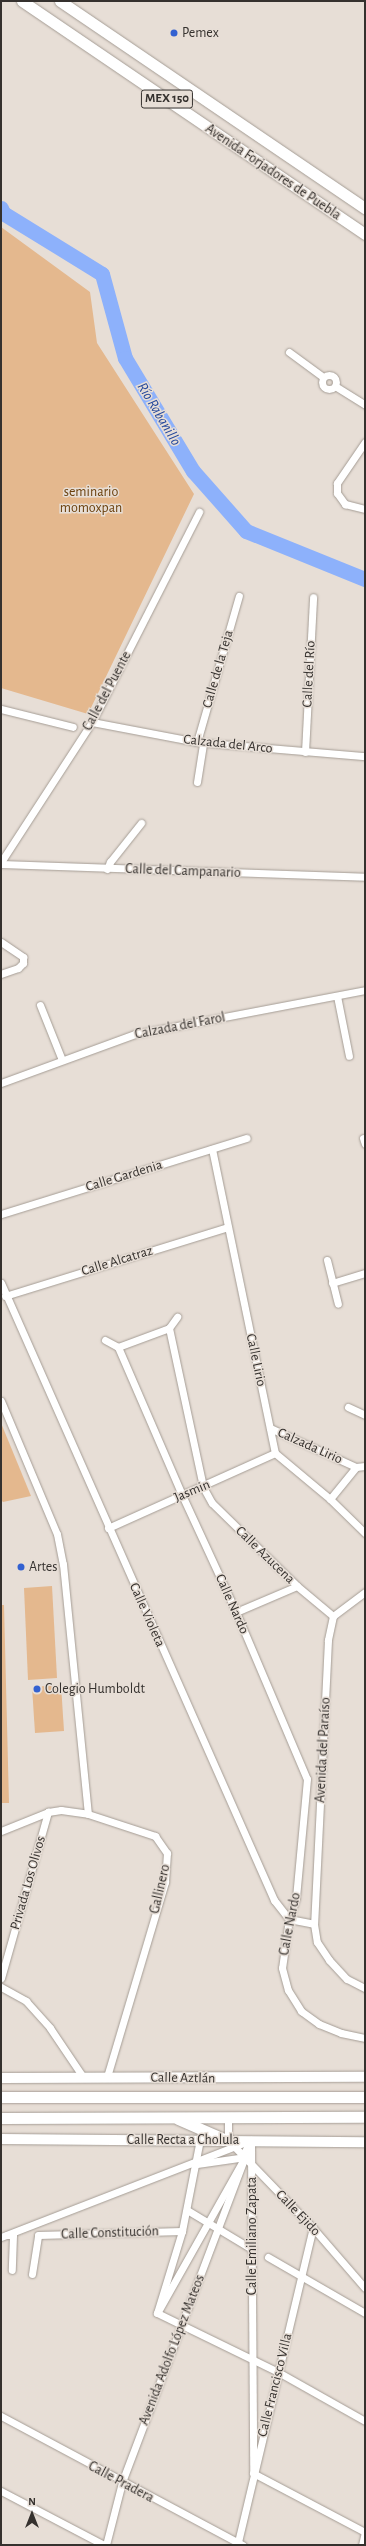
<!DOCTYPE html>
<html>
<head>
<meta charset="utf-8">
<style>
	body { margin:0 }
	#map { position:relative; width:366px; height:2546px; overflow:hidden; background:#e7ded6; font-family:"Alegreya Sans",sans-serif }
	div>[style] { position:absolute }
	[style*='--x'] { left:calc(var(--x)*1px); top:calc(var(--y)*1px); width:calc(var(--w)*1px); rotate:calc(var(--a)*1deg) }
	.green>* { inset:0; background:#e4b88e }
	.river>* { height:15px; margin:-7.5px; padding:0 7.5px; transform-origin:7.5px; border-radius:7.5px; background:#8db1fb }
	.roads { filter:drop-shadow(0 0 1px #a59d95) drop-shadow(0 0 1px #a59d95) }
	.street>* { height:7px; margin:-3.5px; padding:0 3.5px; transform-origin:3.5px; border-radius:3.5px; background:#fff }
	.street>.ring { margin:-3.5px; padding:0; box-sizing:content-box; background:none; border:7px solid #fff; border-radius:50% }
	.secondary>* { height:10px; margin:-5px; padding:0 5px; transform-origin:5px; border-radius:5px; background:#fff }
	.primary>* { height:11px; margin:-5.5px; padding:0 5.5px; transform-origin:5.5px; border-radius:5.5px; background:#fff }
	.dots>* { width:11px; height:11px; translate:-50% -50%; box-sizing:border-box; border:2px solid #e7ded6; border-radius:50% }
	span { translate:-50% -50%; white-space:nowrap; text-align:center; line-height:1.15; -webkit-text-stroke:3px #e7ded6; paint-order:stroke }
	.shield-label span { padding:1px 3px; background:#e7ded6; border:1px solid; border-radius:3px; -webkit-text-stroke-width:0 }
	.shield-label { font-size:13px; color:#35312e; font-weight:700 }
	.poi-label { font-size:14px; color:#35312e }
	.left { translate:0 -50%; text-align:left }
	.street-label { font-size:14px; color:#35312e }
	.park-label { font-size:14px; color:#6a3f0b }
	.water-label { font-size:15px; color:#24489c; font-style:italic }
	.frame { position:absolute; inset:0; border:2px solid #35312e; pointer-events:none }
	.north { position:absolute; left:12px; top:2494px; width:40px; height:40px; -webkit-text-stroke:3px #e7ded6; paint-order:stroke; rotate:0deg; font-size:11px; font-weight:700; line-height:16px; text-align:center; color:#35312e }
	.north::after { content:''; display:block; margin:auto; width:14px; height:18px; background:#35312e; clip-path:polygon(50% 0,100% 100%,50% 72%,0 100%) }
</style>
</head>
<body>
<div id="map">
	<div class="green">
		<div style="clip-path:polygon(1px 227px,90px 292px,97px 343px,194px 494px,88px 714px,1px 688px)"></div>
		<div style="clip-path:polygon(1px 1423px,31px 1496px,3px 1502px,1px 1500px)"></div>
		<div style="clip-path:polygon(52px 1586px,57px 1678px,28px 1680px,24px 1588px)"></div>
		<div style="clip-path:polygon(1px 1605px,4px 1605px,9px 1803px,1px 1803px)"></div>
		<div style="clip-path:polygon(61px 1685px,64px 1731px,35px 1733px,32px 1687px)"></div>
	</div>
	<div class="river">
		<div style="--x:1;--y:208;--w:5;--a:68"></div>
		<div style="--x:3;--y:213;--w:116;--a:31.6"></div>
		<div style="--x:102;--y:274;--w:87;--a:74.7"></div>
		<div style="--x:125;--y:358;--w:132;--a:59"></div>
		<div style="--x:193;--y:471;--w:80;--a:48.5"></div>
		<div style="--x:246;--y:531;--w:128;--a:22"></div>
	</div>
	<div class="roads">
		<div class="street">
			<div style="--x:289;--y:352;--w:42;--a:36.3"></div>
			<div class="ring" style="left:322px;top:375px;width:7px;height:7px"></div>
			<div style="--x:335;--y:386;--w:36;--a:32"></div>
			<div style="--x:365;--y:442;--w:50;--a:124.3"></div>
			<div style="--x:337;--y:483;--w:10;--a:90"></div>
			<div style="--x:337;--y:493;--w:14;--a:54"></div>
			<div style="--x:345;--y:504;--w:21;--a:14"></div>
			<div style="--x:1;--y:709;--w:74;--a:14"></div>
			<div style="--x:92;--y:722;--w:107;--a:10.8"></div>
			<div style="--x:197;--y:742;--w:169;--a:4.8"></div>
			<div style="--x:197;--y:742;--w:152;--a:-74"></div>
			<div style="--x:305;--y:752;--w:155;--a:-87"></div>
			<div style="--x:197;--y:782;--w:39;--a:-81"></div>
			<div style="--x:1;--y:862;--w:167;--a:-57"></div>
			<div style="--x:92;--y:722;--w:236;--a:-63"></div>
			<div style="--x:1;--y:864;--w:364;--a:2"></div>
			<div style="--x:107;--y:869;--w:8;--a:-67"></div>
			<div style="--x:110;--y:862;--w:50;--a:-51.5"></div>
			<div style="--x:1;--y:942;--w:27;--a:34"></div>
			<div style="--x:23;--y:957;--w:6;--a:90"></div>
			<div style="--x:23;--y:963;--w:7;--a:135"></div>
			<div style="--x:18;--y:968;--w:18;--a:161"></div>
			<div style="--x:337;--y:996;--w:61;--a:78.7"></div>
			<div style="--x:40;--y:1005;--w:59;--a:68.2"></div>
			<div style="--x:1;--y:1083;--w:143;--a:-20.1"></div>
			<div style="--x:135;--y:1034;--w:234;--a:-10.8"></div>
			<div style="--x:363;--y:1138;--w:6;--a:72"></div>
			<div style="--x:212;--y:1149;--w:310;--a:78.3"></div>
			<div style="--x:275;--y:1453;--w:72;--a:39.9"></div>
			<div style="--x:330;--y:1499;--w:49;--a:44.2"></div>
			<div style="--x:1;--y:1214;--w:257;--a:-17.2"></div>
			<div style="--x:327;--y:1260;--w:45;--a:76"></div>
			<div style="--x:1;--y:1283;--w:675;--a:66.13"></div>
			<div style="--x:274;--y:1900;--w:24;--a:52"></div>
			<div style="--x:289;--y:1919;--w:25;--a:11"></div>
			<div style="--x:332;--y:1283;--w:34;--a:-17"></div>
			<div style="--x:5;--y:1296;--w:233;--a:-17.2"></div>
			<div style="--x:169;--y:1328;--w:163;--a:77.9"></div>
			<div style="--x:203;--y:1487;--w:18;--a:61"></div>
			<div style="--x:212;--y:1503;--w:119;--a:44.3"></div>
			<div style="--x:297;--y:1586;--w:47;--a:39.8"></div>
			<div style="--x:169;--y:1328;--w:14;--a:-54"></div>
			<div style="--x:105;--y:1340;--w:15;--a:28"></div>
			<div style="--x:118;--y:1347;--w:161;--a:66.6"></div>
			<div style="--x:182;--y:1495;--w:129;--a:65.2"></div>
			<div style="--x:236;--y:1612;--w:181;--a:67"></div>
			<div style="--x:307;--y:1779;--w:120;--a:95.3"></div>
			<div style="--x:296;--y:1898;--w:22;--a:108"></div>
			<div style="--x:289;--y:1919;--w:49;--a:98.1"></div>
			<div style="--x:282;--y:1968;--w:23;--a:75"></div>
			<div style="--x:288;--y:1990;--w:25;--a:58"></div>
			<div style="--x:301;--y:2011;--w:22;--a:36"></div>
			<div style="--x:319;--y:2024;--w:24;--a:22"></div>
			<div style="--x:341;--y:2033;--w:25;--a:12"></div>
			<div style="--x:118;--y:1347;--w:54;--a:-20.4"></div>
			<div style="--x:1;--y:1401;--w:144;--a:67.2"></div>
			<div style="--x:57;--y:1534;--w:31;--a:79"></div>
			<div style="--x:63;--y:1564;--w:251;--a:84.3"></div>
			<div style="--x:348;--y:1407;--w:19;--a:25"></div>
			<div style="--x:270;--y:1428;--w:94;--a:24.4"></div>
			<div style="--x:356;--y:1467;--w:9;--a:-6"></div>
			<div style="--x:330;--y:1499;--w:41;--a:-50.9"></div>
			<div style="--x:108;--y:1528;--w:183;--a:-24.2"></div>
			<div style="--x:365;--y:1592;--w:40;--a:143"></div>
			<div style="--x:333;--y:1616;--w:25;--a:102"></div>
			<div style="--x:328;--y:1640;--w:284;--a:92.8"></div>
			<div style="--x:314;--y:1924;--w:18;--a:81"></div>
			<div style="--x:317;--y:1942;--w:22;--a:56"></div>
			<div style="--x:329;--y:1960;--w:26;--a:47"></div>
			<div style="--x:347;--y:1979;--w:20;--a:27"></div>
			<div style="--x:236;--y:1612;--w:66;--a:-23.1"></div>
			<div style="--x:1;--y:1831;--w:51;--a:-22"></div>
			<div style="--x:48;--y:1812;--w:13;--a:-9"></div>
			<div style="--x:61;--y:1810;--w:27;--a:8"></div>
			<div style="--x:88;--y:1814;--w:71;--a:18.2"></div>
			<div style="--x:155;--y:1836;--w:21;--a:55"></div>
			<div style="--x:167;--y:1853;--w:29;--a:94"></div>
			<div style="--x:165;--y:1882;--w:203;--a:106.6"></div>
			<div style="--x:1;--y:1978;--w:173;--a:-74.2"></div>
			<div style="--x:1;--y:1987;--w:29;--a:29"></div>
			<div style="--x:26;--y:2001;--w:36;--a:48"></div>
			<div style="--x:50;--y:2028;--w:59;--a:56"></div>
			<div style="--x:228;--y:2117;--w:23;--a:90"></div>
			<div style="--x:228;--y:2140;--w:122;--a:46"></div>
			<div style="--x:313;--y:2228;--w:79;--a:49.1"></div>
			<div style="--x:251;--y:2146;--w:327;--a:89.6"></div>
			<div style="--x:253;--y:2473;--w:127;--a:27.8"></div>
			<div style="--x:197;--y:2164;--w:49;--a:-8.3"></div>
			<div style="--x:187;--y:2210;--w:76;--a:31"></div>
			<div style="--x:7;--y:2235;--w:6;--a:0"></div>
			<div style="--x:13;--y:2235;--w:35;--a:92"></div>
			<div style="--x:1;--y:2237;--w:260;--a:-21.2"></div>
			<div style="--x:268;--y:2257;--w:112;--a:30"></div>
			<div style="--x:32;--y:2274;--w:39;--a:-81"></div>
			<div style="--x:38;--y:2235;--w:144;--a:-1.6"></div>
			<div style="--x:157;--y:2313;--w:135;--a:26"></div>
			<div style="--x:278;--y:2372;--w:100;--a:29.4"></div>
			<div style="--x:1;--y:2416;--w:274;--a:28.1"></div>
			<div style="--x:1;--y:2491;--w:116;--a:27.7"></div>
			<div style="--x:238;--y:2542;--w:323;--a:-76.6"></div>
			<div style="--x:106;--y:2545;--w:65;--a:-75.7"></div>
			<div style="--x:122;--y:2482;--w:347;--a:-69.3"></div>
			<div style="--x:245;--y:2157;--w:18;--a:-71"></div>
			<div style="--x:251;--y:2140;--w:17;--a:118"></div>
			<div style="--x:243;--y:2155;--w:3;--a:45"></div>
			<div style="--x:245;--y:2157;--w:179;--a:119.4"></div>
			<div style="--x:157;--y:2313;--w:86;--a:-73"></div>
			<div style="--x:182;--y:2231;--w:94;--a:-78.9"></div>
			<div style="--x:362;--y:2545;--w:13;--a:-77"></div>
		</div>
		<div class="secondary">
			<div style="--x:1;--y:2078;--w:364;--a:-0.2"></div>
			<div style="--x:1;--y:2139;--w:364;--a:0.5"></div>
		</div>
		<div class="primary">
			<div style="--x:22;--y:1;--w:415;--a:34.2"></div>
			<div style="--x:60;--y:1;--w:369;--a:34.2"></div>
			<div style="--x:1;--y:2097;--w:364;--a:0"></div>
			<div style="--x:1;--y:2118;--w:364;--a:-0.2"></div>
			<div style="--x:178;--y:2119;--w:50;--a:23.5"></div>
		</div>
	</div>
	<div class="dots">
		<div style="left:174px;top:33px;background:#3361d1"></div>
		<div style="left:21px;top:1567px;background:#3361d1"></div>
		<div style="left:37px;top:1689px;background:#3361d1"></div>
	</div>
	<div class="shield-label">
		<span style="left:167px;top:99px">MEX 150</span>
	</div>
	<div class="poi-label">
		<span class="left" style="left:182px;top:33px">Pemex</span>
		<span class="left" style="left:29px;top:1567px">Artes</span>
		<span class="left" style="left:45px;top:1689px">Colegio Humboldt</span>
	</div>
	<div class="street-label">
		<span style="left:273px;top:172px;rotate:34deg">Avenida Forjadores de Puebla</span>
		<span style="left:218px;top:669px;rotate:-74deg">Calle de la Teja</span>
		<span style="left:309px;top:674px;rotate:-87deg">Calle del Río</span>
		<span style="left:107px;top:691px;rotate:-62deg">Calle del Puente</span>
		<span style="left:228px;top:744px;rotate:6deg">Calzada del Arco</span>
		<span style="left:183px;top:871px;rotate:2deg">Calle del Campanario</span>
		<span style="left:180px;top:1026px;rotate:-11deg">Calzada del Farol</span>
		<span style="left:124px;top:1176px;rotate:-17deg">Calle Gardenia</span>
		<span style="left:117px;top:1261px;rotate:-17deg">Calle Alcatraz</span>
		<span style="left:256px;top:1360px;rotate:78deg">Calle Lirio</span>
		<span style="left:310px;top:1446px;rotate:24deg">Calzada Lirio</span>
		<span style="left:192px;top:1491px;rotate:-23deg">Jasmin</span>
		<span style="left:265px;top:1555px;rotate:44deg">Calle Azucena</span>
		<span style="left:232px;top:1604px;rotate:66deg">Calle Nardo</span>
		<span style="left:147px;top:1615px;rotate:66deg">Calle Violeta</span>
		<span style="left:323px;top:1750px;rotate:-87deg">Avenida del Paraíso</span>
		<span style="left:28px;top:1883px;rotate:-74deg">Privada Los Olivos</span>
		<span style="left:160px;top:1889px;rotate:-77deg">Gallinero</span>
		<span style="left:290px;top:1924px;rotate:-79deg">Calle Nardo</span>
		<span style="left:183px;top:2078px;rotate:1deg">Calle Aztlán</span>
		<span style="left:183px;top:2140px">Calle Recta a Cholula</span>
		<span style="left:298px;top:2213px;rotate:46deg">Calle Ejido</span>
		<span style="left:110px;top:2233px;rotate:-2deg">Calle Constitución</span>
		<span style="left:252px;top:2236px;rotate:-90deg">Calle Emiliano Zapata</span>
		<span style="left:172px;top:2350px;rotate:-69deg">Avenida Adolfo López Mateos</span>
		<span style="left:275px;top:2385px;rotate:-76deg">Calle Francisco Villa</span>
		<span style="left:121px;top:2482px;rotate:28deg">Calle Pradera</span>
	</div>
	<div class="park-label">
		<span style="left:91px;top:500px">seminario<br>momoxpan</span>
	</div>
	<div class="water-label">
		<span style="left:159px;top:414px;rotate:59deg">Río Rabanillo</span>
	</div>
	<div class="frame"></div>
	<div class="north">N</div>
</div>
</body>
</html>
